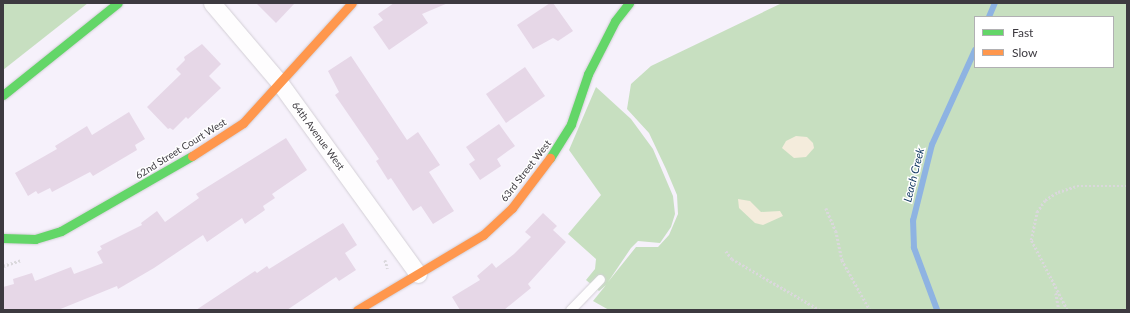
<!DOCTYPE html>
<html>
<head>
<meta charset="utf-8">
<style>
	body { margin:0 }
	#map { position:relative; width:1130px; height:313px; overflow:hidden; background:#f6f1fb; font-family:Lato,sans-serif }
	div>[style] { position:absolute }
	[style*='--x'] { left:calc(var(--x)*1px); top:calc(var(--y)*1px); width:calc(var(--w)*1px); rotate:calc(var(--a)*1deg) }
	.green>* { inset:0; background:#c7dfc0 }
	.sand>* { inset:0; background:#f4ecdc }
	.stream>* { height:5.5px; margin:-2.75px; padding:0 2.75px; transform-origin:2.75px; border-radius:2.75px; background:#8eb3e2 }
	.building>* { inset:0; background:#e6d7e7 }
	.path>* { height:2.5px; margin-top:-1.25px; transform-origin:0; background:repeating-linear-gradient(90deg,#dad8dc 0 2px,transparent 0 4px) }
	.roads { filter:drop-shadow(0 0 1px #d3cfd6) drop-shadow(0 0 1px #d3cfd6) }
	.lane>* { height:9px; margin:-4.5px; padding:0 4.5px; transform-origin:4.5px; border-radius:4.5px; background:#fefdfe }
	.street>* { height:17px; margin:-8.5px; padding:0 8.5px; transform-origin:8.5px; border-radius:8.5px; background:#fefdfe }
	.fast>* { height:9px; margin:-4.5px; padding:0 4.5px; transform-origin:4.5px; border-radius:4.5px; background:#63d668 }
	.slow>* { height:9px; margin:-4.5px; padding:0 4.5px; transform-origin:4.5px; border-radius:4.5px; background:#ff974d }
	span { translate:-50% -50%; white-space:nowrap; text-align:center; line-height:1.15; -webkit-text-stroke:3px #fff; paint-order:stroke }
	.street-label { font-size:10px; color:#3d3a40 }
	.water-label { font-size:11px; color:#0c345d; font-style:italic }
	.frame { position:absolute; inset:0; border:4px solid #3d3a40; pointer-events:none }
	.legend { position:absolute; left:974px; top:16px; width:140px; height:52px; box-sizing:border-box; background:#fff; border:1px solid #b1b0b3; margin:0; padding:5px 7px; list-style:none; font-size:12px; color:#3d3a40 }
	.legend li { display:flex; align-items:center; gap:8px; height:20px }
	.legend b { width:20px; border:1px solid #b1b0b3 }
</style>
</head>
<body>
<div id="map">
	<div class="green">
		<div style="clip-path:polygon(3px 3px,88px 3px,3px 70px)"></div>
		<div style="clip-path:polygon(evenodd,782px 3px,1127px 3px,1127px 310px,609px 310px,593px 301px,606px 285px,599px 291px,586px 280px,595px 269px,596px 259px,568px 234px,601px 195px,569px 150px,596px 87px,631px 119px,653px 149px,673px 196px,675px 214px,671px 227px,660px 243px,638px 241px,631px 248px,608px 282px,636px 247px,658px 247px,669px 235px,678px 214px,677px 195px,666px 169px,649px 133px,627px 109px,631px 84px,651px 66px,782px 3px,975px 17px,1113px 17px,1113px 67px,975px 67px,975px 17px)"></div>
	</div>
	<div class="sand">
		<div style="clip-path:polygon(796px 136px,807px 137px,813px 143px,814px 148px,806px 157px,794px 158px,782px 148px,786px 141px)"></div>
		<div style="clip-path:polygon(738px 199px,750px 201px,761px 212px,780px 211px,783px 216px,763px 225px,755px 223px,739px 208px)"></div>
	</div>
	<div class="stream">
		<div style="--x:989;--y:17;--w:15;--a:-67"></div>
		<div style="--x:937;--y:310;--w:66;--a:-110.4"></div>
		<div style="--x:914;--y:248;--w:27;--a:-92"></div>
		<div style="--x:913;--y:221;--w:78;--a:-76"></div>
		<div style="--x:932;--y:145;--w:104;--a:-65.6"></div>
	</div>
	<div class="building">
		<div style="clip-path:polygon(256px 3px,295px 3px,276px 23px)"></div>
		<div style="clip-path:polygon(394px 3px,448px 3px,422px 14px,428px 23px,389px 50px,373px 27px,383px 20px,378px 14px)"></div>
		<div style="clip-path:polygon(550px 3px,553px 3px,573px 31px,558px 41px,553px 38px,533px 49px,517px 25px)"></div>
		<div style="clip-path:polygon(202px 44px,221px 64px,209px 76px,221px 88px,188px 119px,186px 117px,173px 130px,170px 128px,168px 129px,147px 107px,181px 74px,176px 69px,185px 60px,184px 57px)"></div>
		<div style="clip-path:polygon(351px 56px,407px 140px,418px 132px,440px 165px,429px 172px,454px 211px,433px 224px,421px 206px,413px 211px,391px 178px,388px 180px,376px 161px,379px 159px,335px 95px,339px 92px,328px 71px)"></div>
		<div style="clip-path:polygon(525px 67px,545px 96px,506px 123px,486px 94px)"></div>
		<div style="clip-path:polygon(129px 112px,145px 139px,135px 145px,137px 150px,93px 176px,90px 172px,52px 192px,50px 188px,38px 194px,36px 191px,28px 196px,15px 173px,57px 149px,55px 146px,87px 126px,92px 135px)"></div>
		<div style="clip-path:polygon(499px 124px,515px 146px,497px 159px,501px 166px,480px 180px,469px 164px,475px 160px,466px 147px)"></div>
		<div style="clip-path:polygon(286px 138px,307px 170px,272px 194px,275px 198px,263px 206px,265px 210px,245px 224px,242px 218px,207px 242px,203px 235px,154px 268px,118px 289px,117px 286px,58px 310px,3px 310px,3px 287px,14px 284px,13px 279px,32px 273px,35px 281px,71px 267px,74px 274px,103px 263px,97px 252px,102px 249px,100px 246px,142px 225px,141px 223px,157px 211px,165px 222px,199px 198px,196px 194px)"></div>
		<div style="clip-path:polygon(543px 213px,557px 226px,553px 230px,566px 242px,528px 284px,531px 288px,504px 310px,460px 310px,452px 297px,480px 280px,477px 276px,492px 263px,496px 268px,514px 254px,531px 237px,525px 232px)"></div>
		<div style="clip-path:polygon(343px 223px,357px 245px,345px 253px,356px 270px,339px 281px,336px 277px,287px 310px,196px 310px,255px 271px,257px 273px,267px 266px,269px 269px)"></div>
	</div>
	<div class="path">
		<div style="--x:826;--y:208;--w:25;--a:67"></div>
		<div style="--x:836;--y:231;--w:30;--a:78"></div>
		<div style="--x:842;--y:260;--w:57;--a:60.8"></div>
		<div style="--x:726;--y:251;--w:10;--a:53"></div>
		<div style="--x:732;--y:259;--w:102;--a:30.1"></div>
		<div style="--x:385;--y:260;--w:9;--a:72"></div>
		<div style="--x:3;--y:266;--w:19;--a:-18"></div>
		<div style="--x:1056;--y:293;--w:17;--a:80"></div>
		<div style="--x:1067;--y:310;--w:79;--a:-117.2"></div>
		<div style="--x:1031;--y:240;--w:29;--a:-78"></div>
		<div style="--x:1037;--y:212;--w:14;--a:-56"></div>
		<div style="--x:1045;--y:200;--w:15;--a:-32"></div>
		<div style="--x:1058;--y:192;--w:20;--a:-18"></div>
		<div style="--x:1077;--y:186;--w:50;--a:0"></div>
	</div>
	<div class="roads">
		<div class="lane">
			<div style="--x:570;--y:310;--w:43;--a:-45.9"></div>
		</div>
		<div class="street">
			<div style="--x:212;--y:3;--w:104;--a:49.7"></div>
			<div style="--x:279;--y:82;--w:237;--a:54.1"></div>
		</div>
		<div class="fast">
			<div style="--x:3;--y:95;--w:147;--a:-38.7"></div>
			<div style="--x:550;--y:158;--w:40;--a:-58"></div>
			<div style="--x:571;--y:124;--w:53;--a:-71.2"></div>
			<div style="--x:588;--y:74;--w:59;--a:-63"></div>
			<div style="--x:615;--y:21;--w:23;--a:-52"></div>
			<div style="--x:3;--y:238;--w:32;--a:2"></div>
			<div style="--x:35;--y:239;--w:27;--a:-17"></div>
			<div style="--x:61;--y:231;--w:151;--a:-29.8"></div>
		</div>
		<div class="slow">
			<div style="--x:192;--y:156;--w:61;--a:-32.9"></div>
			<div style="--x:243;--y:123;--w:162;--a:-47.8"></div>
			<div style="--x:357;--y:310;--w:147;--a:-30.8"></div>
			<div style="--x:483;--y:235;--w:40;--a:-43"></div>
			<div style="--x:512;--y:208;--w:63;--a:-52.8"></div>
		</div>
	</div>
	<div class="street-label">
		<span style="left:318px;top:136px;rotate:54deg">64th Avenue West</span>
		<span style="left:181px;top:149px;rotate:-32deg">62nd Street Court West</span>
		<span style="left:526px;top:171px;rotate:-52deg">63rd Street West</span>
	</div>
	<div class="water-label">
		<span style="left:914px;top:175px;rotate:-76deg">Leach Creek</span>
	</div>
	<div class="frame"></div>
	<ul class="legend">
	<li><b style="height:5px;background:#63d668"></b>Fast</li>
	<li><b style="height:5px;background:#ff974d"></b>Slow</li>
	</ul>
</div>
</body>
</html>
